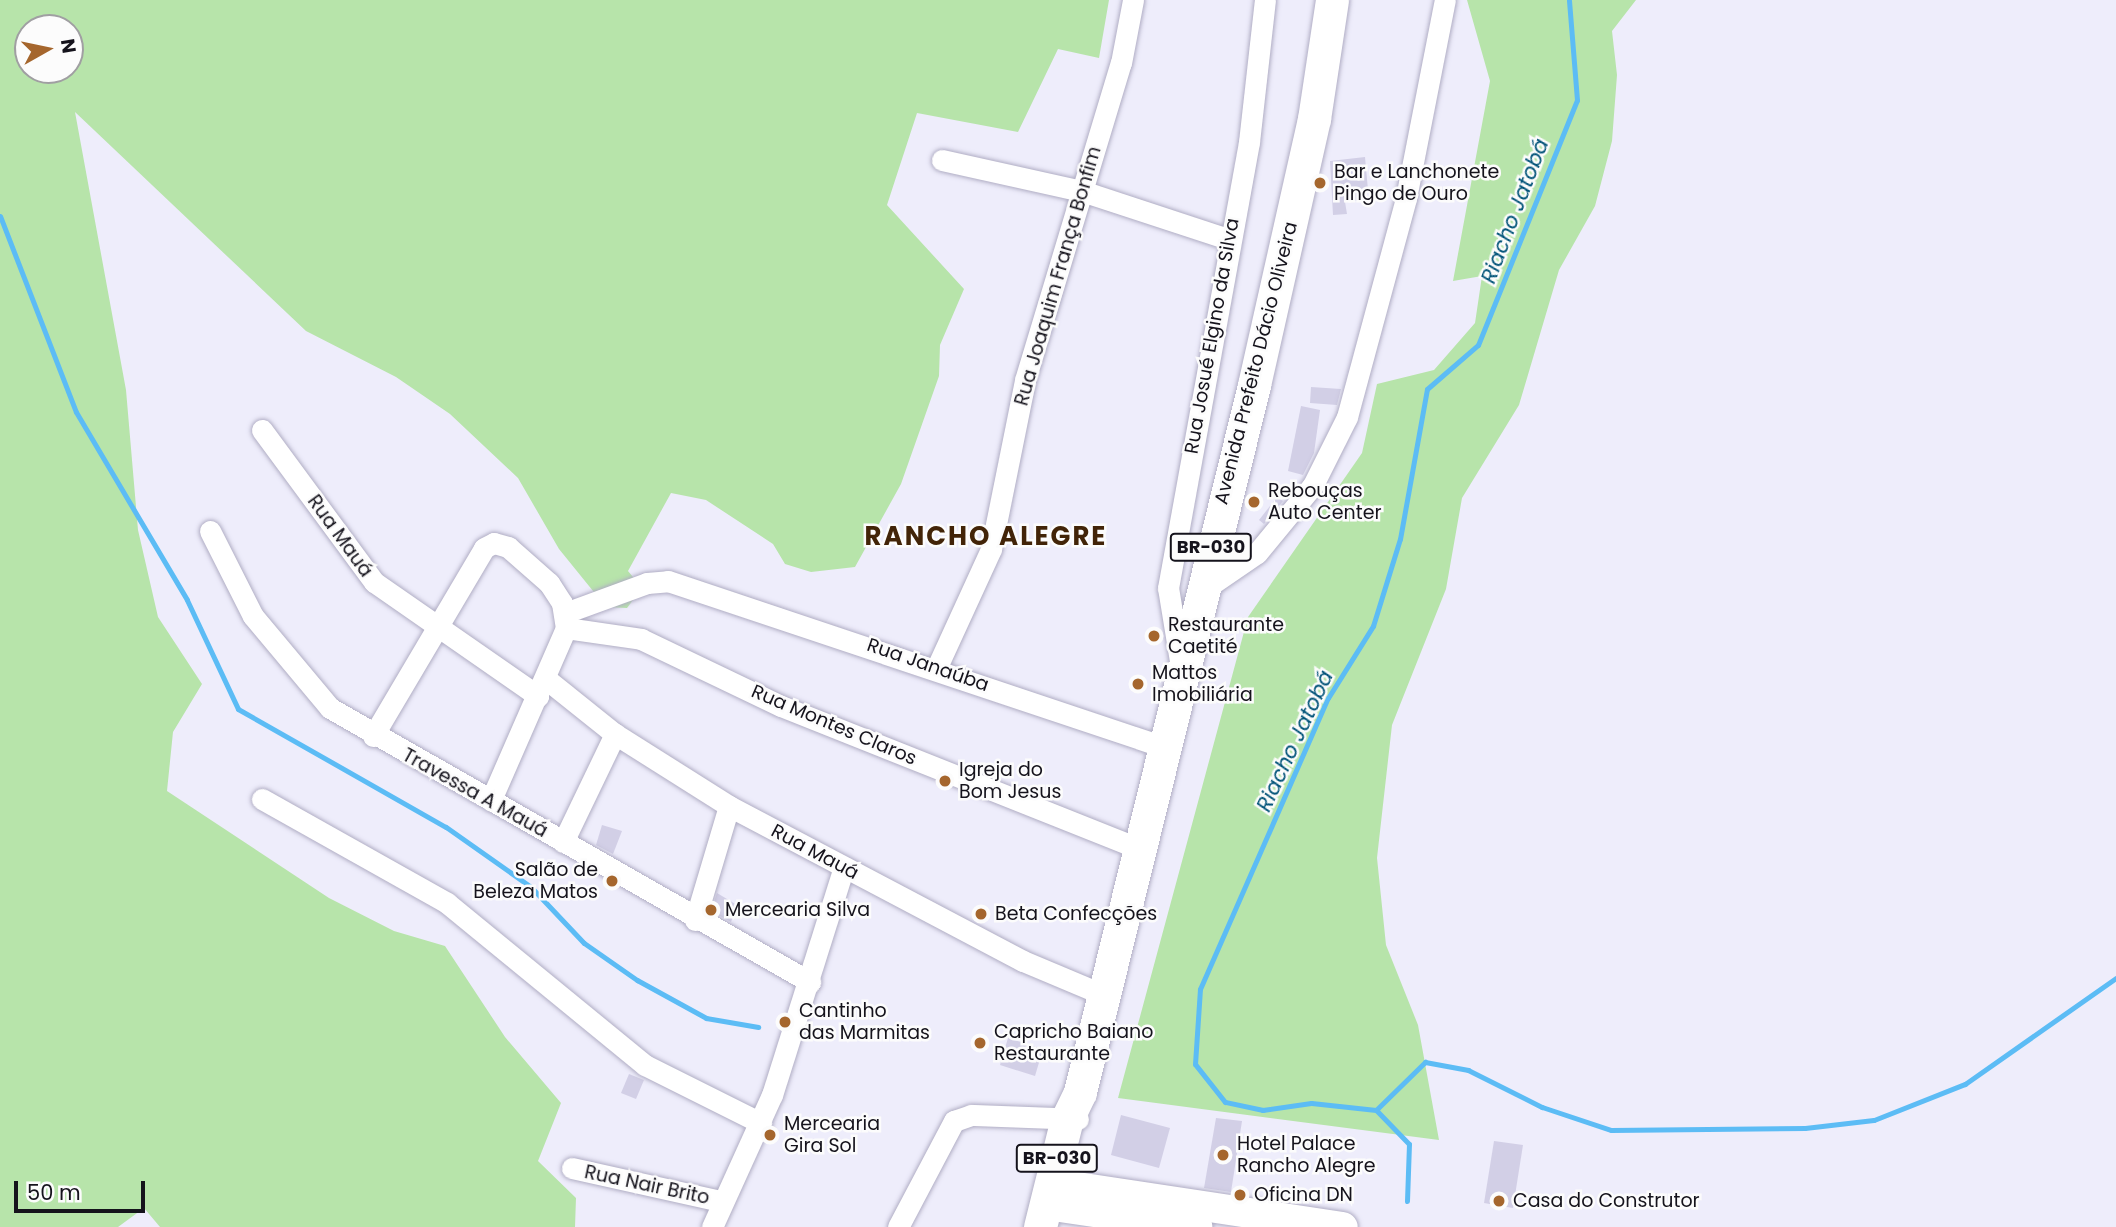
<!DOCTYPE html>
<html>
<head>
<meta charset="utf-8">
<style>
	body { margin:0 }
	#map { position:relative; width:2116px; height:1227px; overflow:hidden; background:#eeedfb; font-family:Poppins,sans-serif }
	div>[style] { position:absolute }
	[style*='--x'] { left:calc(var(--x)*1px); top:calc(var(--y)*1px); width:calc(var(--w)*1px); rotate:calc(var(--a)*1deg) }
	.green>* { inset:0; background:#b7e4aa }
	.stream>* { height:5px; margin:-2.5px; padding:0 2.5px; transform-origin:2.5px; border-radius:2.5px; background:#5cbcf5 }
	.building>* { inset:0; background:#d2cfe6 }
	.roads { filter:drop-shadow(0 0 2px #b0adc4) drop-shadow(0 0 2px #b0adc4) }
	.street>* { height:21px; margin:-10.5px; padding:0 10.5px; transform-origin:10.5px; border-radius:10.5px; background:#fff }
	.secondary>* { height:30px; margin:-15px; padding:0 15px; transform-origin:15px; border-radius:15px; background:#fff }
	.primary>* { height:33px; margin:-16.5px; padding:0 16.5px; transform-origin:16.5px; border-radius:16.5px; background:#fff }
	.dots>* { width:19px; height:19px; translate:-50% -50%; box-sizing:border-box; border:4px solid #fcfcfc; border-radius:50% }
	span { translate:-50% -50%; white-space:nowrap; text-align:center; line-height:1.15; -webkit-text-stroke:5px #fcfcfc; paint-order:stroke }
	.shield-label span { padding:2px 5px; background:#fcfcfc; border:2px solid; border-radius:5px; -webkit-text-stroke-width:0 }
	.shield-label { font-size:18px; color:#15131c; font-weight:700 }
	.poi-label { font-size:19px; color:#15131c }
	.left { translate:0 -50%; text-align:left }
	.right { translate:-100% -50%; text-align:right }
	.street-label { font-size:19px; color:#15131c }
	.water-label { font-size:21px; color:#015378; font-style:italic }
	.district-label { font-size:26px; color:#422408; font-weight:700; letter-spacing:2px }
	.north { position:absolute; left:14px; top:14px; width:70px; height:70px; box-sizing:border-box; background:#fcfcfc; border:2px solid #a09fa2; border-radius:50%; rotate:81deg; font-size:19px; font-weight:700; line-height:28px; text-align:center; color:#15131c }
	.north::after { content:''; display:block; margin:auto; width:24px; height:32px; background:#a5662d; clip-path:polygon(50% 0,100% 100%,50% 72%,0 100%) }
	.scale { position:absolute; left:14px; top:1181px; width:131px; height:32px; box-sizing:border-box; border:4px solid #15131c; border-top:0; padding-left:9px; font-size:21px; line-height:24px; white-space:nowrap; color:#15131c; -webkit-text-stroke:5px #fcfcfc; paint-order:stroke }
</style>
</head>
<body>
<div id="map">
	<div class="green">
		<div style="clip-path:polygon(evenodd,0 0,1109px 0,1099px 58px,1058px 49px,1018px 132px,917px 113px,887px 205px,964px 289px,940px 345px,939px 376px,901px 484px,855px 567px,811px 572px,785px 564px,773px 544px,706px 500px,671px 493px,628px 571px,642px 588px,627px 608px,606px 607px,559px 549px,518px 478px,450px 414px,396px 377px,306px 331px,75px 112px,126px 390px,138px 530px,158px 617px,202px 684px,173px 732px,167px 791px,329px 898px,394px 931px,445px 946px,505px 1037px,561px 1103px,538px 1161px,576px 1198px,575px 1227px,160px 1227px,144px 1208px,118px 1227px,0 1227px,0 0,28px 28px,70px 28px,70px 70px,28px 70px,28px 28px)"></div>
		<div style="clip-path:polygon(1467px 0,1636px 0,1612px 31px,1617px 75px,1612px 141px,1595px 206px,1559px 270px,1519px 405px,1462px 498px,1446px 589px,1392px 725px,1377px 858px,1386px 945px,1418px 1025px,1439px 1140px,1118px 1098px,1248px 617px,1362px 453px,1377px 384px,1434px 370px,1475px 323px,1482px 276px,1453px 281px,1490px 81px)"></div>
	</div>
	<div class="stream">
		<div style="--x:0;--y:216;--w:210;--a:68.8"></div>
		<div style="--x:76;--y:412;--w:218;--a:59.4"></div>
		<div style="--x:187;--y:600;--w:120;--a:64.9"></div>
		<div style="--x:238;--y:709;--w:239;--a:29.6"></div>
		<div style="--x:446;--y:827;--w:104;--a:35.2"></div>
		<div style="--x:531;--y:887;--w:77;--a:46.6"></div>
		<div style="--x:584;--y:943;--w:65;--a:34.9"></div>
		<div style="--x:637;--y:980;--w:79;--a:28.8"></div>
		<div style="--x:706;--y:1018;--w:53;--a:9.8"></div>
		<div style="--x:1376;--y:1110;--w:69;--a:-44.4"></div>
		<div style="--x:1425;--y:1062;--w:44;--a:10.5"></div>
		<div style="--x:1468;--y:1070;--w:83;--a:26.6"></div>
		<div style="--x:1542;--y:1107;--w:73;--a:18.4"></div>
		<div style="--x:1611;--y:1130;--w:194;--a:-0.6"></div>
		<div style="--x:1805;--y:1128;--w:69;--a:-6.6"></div>
		<div style="--x:1874;--y:1120;--w:98;--a:-21.6"></div>
		<div style="--x:1965;--y:1084;--w:184;--a:-35.1"></div>
		<div style="--x:1407;--y:1201;--w:57;--a:-88"></div>
		<div style="--x:1409;--y:1144;--w:47;--a:-134.1"></div>
		<div style="--x:1376;--y:1110;--w:65;--a:-173.9"></div>
		<div style="--x:1311;--y:1103;--w:49;--a:171.7"></div>
		<div style="--x:1263;--y:1110;--w:39;--a:-168"></div>
		<div style="--x:1225;--y:1102;--w:48;--a:-128.3"></div>
		<div style="--x:1195;--y:1064;--w:75;--a:-86.2"></div>
		<div style="--x:1200;--y:989;--w:318;--a:-66.3"></div>
		<div style="--x:1328;--y:698;--w:85;--a:-58"></div>
		<div style="--x:1373;--y:626;--w:91;--a:-72.8"></div>
		<div style="--x:1400;--y:539;--w:152;--a:-79.8"></div>
		<div style="--x:1427;--y:389;--w:67;--a:-40.8"></div>
		<div style="--x:1478;--y:345;--w:264;--a:-68"></div>
		<div style="--x:1577;--y:100;--w:100;--a:-94.6"></div>
	</div>
	<div class="building">
		<div style="clip-path:polygon(1365px 157px,1368px 190px,1360px 191px,1362px 200px,1345px 202px,1347px 214px,1333px 215px,1330px 161px)"></div>
		<div style="clip-path:polygon(1311px 387px,1341px 389px,1337px 405px,1310px 403px)"></div>
		<div style="clip-path:polygon(1301px 406px,1320px 410px,1314px 453px,1303px 475px,1288px 471px)"></div>
		<div style="clip-path:polygon(1277px 497px,1283px 501px,1264px 524px,1259px 520px)"></div>
		<div style="clip-path:polygon(602px 825px,622px 831px,613px 854px,596px 845px)"></div>
		<div style="clip-path:polygon(717px 893px,737px 905px,731px 922px,711px 911px)"></div>
		<div style="clip-path:polygon(1008px 1038px,1043px 1049px,1035px 1076px,1000px 1065px)"></div>
		<div style="clip-path:polygon(629px 1074px,644px 1080px,636px 1099px,621px 1093px)"></div>
		<div style="clip-path:polygon(1121px 1115px,1170px 1128px,1159px 1168px,1111px 1155px)"></div>
		<div style="clip-path:polygon(1216px 1118px,1242px 1121px,1231px 1192px,1204px 1188px)"></div>
		<div style="clip-path:polygon(1494px 1141px,1523px 1145px,1513px 1208px,1484px 1203px)"></div>
	</div>
	<div class="roads">
		<div class="street">
			<div style="--x:942;--y:160;--w:143;--a:12.5"></div>
			<div style="--x:1082;--y:191;--w:154;--a:18.2"></div>
			<div style="--x:262;--y:430;--w:189;--a:53.6"></div>
			<div style="--x:374;--y:582;--w:200;--a:34.8"></div>
			<div style="--x:210;--y:531;--w:95;--a:63.2"></div>
			<div style="--x:253;--y:616;--w:120;--a:50.1"></div>
			<div style="--x:330;--y:708;--w:553;--a:29.72"></div>
			<div style="--x:1200;--y:592;--w:69;--a:-34.4"></div>
			<div style="--x:1257;--y:553;--w:88;--a:-50.5"></div>
			<div style="--x:1313;--y:485;--w:76;--a:-63.4"></div>
			<div style="--x:1347;--y:417;--w:227;--a:-74.9"></div>
			<div style="--x:1406;--y:198;--w:202;--a:-78.9"></div>
			<div style="--x:565;--y:613;--w:87;--a:-20.1"></div>
			<div style="--x:647;--y:583;--w:21;--a:-5"></div>
			<div style="--x:668;--y:581;--w:523;--a:18.5"></div>
			<div style="--x:566;--y:628;--w:76;--a:8.3"></div>
			<div style="--x:641;--y:639;--w:155;--a:25.6"></div>
			<div style="--x:781;--y:706;--w:386;--a:21.7"></div>
			<div style="--x:937;--y:667;--w:130;--a:-65.4"></div>
			<div style="--x:991;--y:549;--w:172;--a:-78.6"></div>
			<div style="--x:1025;--y:380;--w:331;--a:-73.2"></div>
			<div style="--x:1121;--y:63;--w:64;--a:-79.2"></div>
			<div style="--x:1181;--y:667;--w:80;--a:-99.3"></div>
			<div style="--x:1168;--y:588;--w:453;--a:-79.7"></div>
			<div style="--x:1249;--y:142;--w:143;--a:-83.6"></div>
			<div style="--x:545;--y:678;--w:90;--a:38.7"></div>
			<div style="--x:615;--y:734;--w:135;--a:32.3"></div>
			<div style="--x:729;--y:806;--w:332;--a:27.8"></div>
			<div style="--x:1023;--y:961;--w:88;--a:22.8"></div>
			<div style="--x:373;--y:736;--w:218;--a:-59.4"></div>
			<div style="--x:484;--y:548;--w:11;--a:-27"></div>
			<div style="--x:494;--y:543;--w:15;--a:16"></div>
			<div style="--x:508;--y:547;--w:55;--a:41.3"></div>
			<div style="--x:549;--y:583;--w:24;--a:57"></div>
			<div style="--x:562;--y:603;--w:25;--a:81"></div>
			<div style="--x:566;--y:628;--w:188;--a:113.6"></div>
			<div style="--x:262;--y:799;--w:212;--a:29.3"></div>
			<div style="--x:447;--y:903;--w:256;--a:39.3"></div>
			<div style="--x:645;--y:1065;--w:130;--a:26.6"></div>
			<div style="--x:563;--y:842;--w:120;--a:-64.3"></div>
			<div style="--x:695;--y:920;--w:119;--a:-73.4"></div>
			<div style="--x:572;--y:1168;--w:153;--a:12.5"></div>
			<div style="--x:712;--y:1227;--w:145;--a:-65.6"></div>
			<div style="--x:772;--y:1095;--w:239;--a:-72.5"></div>
			<div style="--x:898;--y:1227;--w:120;--a:-62.2"></div>
			<div style="--x:954;--y:1121;--w:18;--a:-19"></div>
			<div style="--x:971;--y:1115;--w:107;--a:2.1"></div>
		</div>
		<div class="secondary">
			<div style="--x:1051;--y:1183;--w:295;--a:8.6"></div>
			<div style="--x:1046;--y:1205;--w:153;--a:8.3"></div>
		</div>
		<div class="primary">
			<div style="--x:1040;--y:1227;--w:111;--a:-76"></div>
			<div style="--x:1067;--y:1119;--w:30;--a:-64"></div>
			<div style="--x:1080;--y:1092;--w:728;--a:-76.17"></div>
			<div style="--x:1254;--y:385;--w:273;--a:-77.3"></div>
			<div style="--x:1314;--y:119;--w:120;--a:-81.4"></div>
		</div>
	</div>
	<div class="dots">
		<div style="left:1320px;top:183px;background:#a5662d"></div>
		<div style="left:1254px;top:502px;background:#a5662d"></div>
		<div style="left:1154px;top:636px;background:#a5662d"></div>
		<div style="left:1138px;top:684px;background:#a5662d"></div>
		<div style="left:945px;top:781px;background:#a5662d"></div>
		<div style="left:612px;top:881px;background:#a5662d"></div>
		<div style="left:711px;top:910px;background:#a5662d"></div>
		<div style="left:981px;top:914px;background:#a5662d"></div>
		<div style="left:785px;top:1022px;background:#a5662d"></div>
		<div style="left:980px;top:1043px;background:#a5662d"></div>
		<div style="left:770px;top:1135px;background:#a5662d"></div>
		<div style="left:1223px;top:1155px;background:#a5662d"></div>
		<div style="left:1240px;top:1195px;background:#a5662d"></div>
		<div style="left:1499px;top:1201px;background:#a5662d"></div>
	</div>
	<div class="shield-label">
		<span style="left:1211px;top:547px">BR-030</span>
		<span style="left:1057px;top:1158px">BR-030</span>
	</div>
	<div class="poi-label">
		<span class="left" style="left:1334px;top:183px">Bar e Lanchonete<br>Pingo de Ouro</span>
		<span class="left" style="left:1268px;top:502px">Rebouças<br>Auto Center</span>
		<span class="left" style="left:1168px;top:636px">Restaurante<br>Caetité</span>
		<span class="left" style="left:1152px;top:684px">Mattos<br>Imobiliária</span>
		<span class="left" style="left:959px;top:781px">Igreja do<br>Bom Jesus</span>
		<span class="right" style="left:598px;top:881px">Salão de<br>Beleza Matos</span>
		<span class="left" style="left:725px;top:910px">Mercearia Silva</span>
		<span class="left" style="left:995px;top:914px">Beta Confecções</span>
		<span class="left" style="left:799px;top:1022px">Cantinho<br>das Marmitas</span>
		<span class="left" style="left:994px;top:1043px">Capricho Baiano<br>Restaurante</span>
		<span class="left" style="left:784px;top:1135px">Mercearia<br>Gira Sol</span>
		<span class="left" style="left:1237px;top:1155px">Hotel Palace<br>Rancho Alegre</span>
		<span class="left" style="left:1254px;top:1195px">Oficina DN</span>
		<span class="left" style="left:1513px;top:1201px">Casa do Construtor</span>
	</div>
	<div class="street-label">
		<span style="left:1058px;top:276px;rotate:-74deg">Rua Joaquim França Bonfim</span>
		<span style="left:1212px;top:336px;rotate:-80deg">Rua Josué Elgino da Silva</span>
		<span style="left:1256px;top:363px;rotate:-76deg">Avenida Prefeito Dácio Oliveira</span>
		<span style="left:340px;top:536px;rotate:54deg">Rua Mauá</span>
		<span style="left:928px;top:665px;rotate:19deg">Rua Janaúba</span>
		<span style="left:834px;top:725px;rotate:23deg">Rua Montes Claros</span>
		<span style="left:475px;top:793px;rotate:29deg">Travessa A Mauá</span>
		<span style="left:815px;top:852px;rotate:28deg">Rua Mauá</span>
		<span style="left:647px;top:1185px;rotate:12deg">Rua Nair Brito</span>
	</div>
	<div class="water-label">
		<span style="left:1515px;top:211px;rotate:-69deg">Riacho Jatobá</span>
		<span style="left:1295px;top:741px;rotate:-65deg">Riacho Jatobá</span>
	</div>
	<div class="district-label">
		<span style="left:986px;top:537px">RANCHO ALEGRE</span>
	</div>
	<div class="north">N</div>
	<div class="scale">50 m</div>
</div>
</body>
</html>
